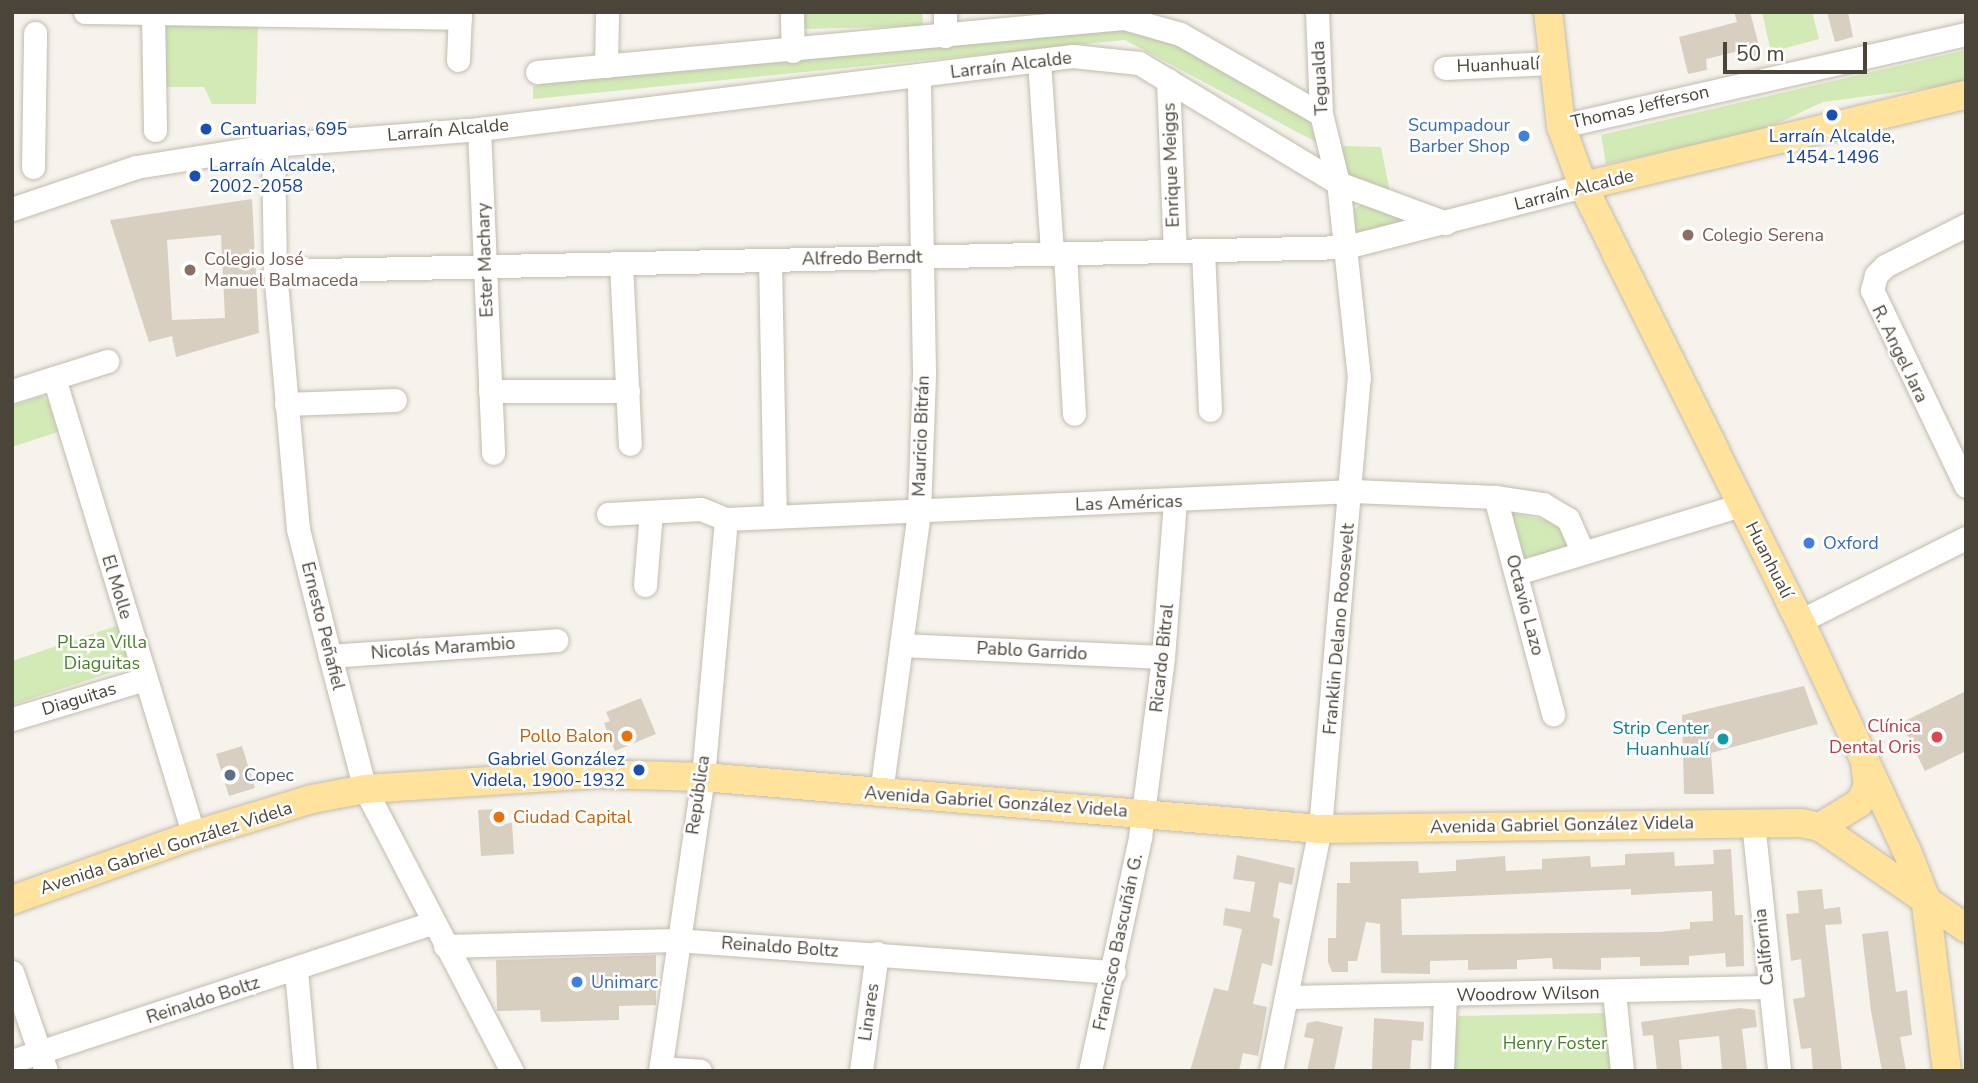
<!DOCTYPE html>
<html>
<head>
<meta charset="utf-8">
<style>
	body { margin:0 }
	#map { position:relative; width:1978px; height:1083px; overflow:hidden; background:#f6f3ec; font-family:"Nunito Sans",sans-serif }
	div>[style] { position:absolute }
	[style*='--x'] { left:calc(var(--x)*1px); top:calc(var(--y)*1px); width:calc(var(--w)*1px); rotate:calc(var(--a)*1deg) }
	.green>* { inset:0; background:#d2eab5 }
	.building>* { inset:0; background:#d8cfc1 }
	.roads { filter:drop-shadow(0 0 2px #c2bbae) drop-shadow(0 0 2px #c2bbae) }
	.minor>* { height:23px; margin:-11.5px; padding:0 11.5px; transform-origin:11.5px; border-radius:11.5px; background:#fff }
	.major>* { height:28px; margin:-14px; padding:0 14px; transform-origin:14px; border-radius:14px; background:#ffe39c }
	.dots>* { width:19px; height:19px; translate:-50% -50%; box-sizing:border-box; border:4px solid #fff; border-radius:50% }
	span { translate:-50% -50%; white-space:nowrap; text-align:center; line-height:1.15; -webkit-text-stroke:5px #fff; paint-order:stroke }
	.street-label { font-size:18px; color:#4b4439 }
	.shop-label { font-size:18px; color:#366cbe }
	.right { translate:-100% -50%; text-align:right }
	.left { translate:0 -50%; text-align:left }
	.transit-label { font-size:18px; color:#164399 }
	.education-label { font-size:18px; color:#785e54 }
	.park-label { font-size:18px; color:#4a7f2a }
	.health-label { font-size:18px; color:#be3a42 }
	.culture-label { font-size:18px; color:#0d838f }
	.food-label { font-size:18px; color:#c56008 }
	.service-label { font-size:18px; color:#4e5e75 }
	.frame { position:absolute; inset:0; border:14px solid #4b4439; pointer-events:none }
	.scale { position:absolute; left:1723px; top:42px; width:144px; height:32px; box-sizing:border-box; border:4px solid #4b4439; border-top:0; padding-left:9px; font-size:21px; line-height:24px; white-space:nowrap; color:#4b4439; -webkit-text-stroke:5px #fff; paint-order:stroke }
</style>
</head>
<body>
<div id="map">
	<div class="green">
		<div style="clip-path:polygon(802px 12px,922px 12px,923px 26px,802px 29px)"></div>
		<div style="clip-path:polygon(1762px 12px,1812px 12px,1819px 39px,1771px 52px)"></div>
		<div style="clip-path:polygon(161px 20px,258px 22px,256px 104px,212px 104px,204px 87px,162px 87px)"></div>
		<div style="clip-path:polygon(1098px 26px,1136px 29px,1184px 45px,1307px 117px,1318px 143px,1125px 40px,533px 99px,533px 86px,689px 64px)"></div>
		<div style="clip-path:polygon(1966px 50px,1966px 83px,1823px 102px,1765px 129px,1606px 164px,1601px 135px)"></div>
		<div style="clip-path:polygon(1343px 146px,1381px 147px,1390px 192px,1344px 176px,1340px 153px)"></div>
		<div style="clip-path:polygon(1365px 202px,1399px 217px,1401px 223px,1367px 237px,1354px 230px,1351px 211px)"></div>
		<div style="clip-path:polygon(42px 396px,48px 401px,58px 432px,12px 447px,12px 406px)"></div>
		<div style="clip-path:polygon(1505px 512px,1562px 523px,1572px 548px,1518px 559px)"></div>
		<div style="clip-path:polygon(119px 625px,131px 666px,12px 705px,12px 661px)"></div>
		<div style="clip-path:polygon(1606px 1013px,1612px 1071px,1451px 1071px,1458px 1016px)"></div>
	</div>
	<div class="building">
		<div style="clip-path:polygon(1734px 12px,1750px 12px,1762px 57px,1746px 61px,1743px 50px,1706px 59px,1707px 70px,1688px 74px,1679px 37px,1737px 22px)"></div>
		<div style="clip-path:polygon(1827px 12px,1848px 12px,1853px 37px,1835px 42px)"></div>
		<div style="clip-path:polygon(evenodd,252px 199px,259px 333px,176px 357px,172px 336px,149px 342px,110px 220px,252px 199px,221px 235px,225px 318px,172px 320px,167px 240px,221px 235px)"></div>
		<div style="clip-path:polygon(1804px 686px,1818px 724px,1711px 753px,1714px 794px,1684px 794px,1682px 715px)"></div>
		<div style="clip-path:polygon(1966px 691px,1966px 751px,1925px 771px,1901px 723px)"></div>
		<div style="clip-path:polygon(641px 698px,656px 734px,615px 751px,604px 723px,610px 721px,606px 712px)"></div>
		<div style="clip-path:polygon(242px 746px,255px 788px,229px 796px,216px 754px)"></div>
		<div style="clip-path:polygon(497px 809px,498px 824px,512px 823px,514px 854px,481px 856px,478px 810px)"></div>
		<div style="clip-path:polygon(evenodd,1731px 849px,1735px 915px,1743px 915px,1744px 966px,1726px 967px,1725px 953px,1689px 956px,1689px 965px,1640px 966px,1640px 957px,1601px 958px,1601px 970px,1553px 969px,1552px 958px,1517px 960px,1517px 969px,1468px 970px,1468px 960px,1430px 961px,1430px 974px,1381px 973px,1380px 924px,1366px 922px,1357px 961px,1348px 961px,1348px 972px,1332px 972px,1328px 962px,1328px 938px,1336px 938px,1337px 883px,1350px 883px,1350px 862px,1418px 861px,1419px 873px,1456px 871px,1456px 860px,1505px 856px,1506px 871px,1542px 869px,1542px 859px,1590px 856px,1591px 867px,1625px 865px,1625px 854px,1674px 852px,1675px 866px,1714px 864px,1713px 850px,1731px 849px,1631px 889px,1631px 895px,1712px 891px,1713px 921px,1690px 922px,1690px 929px,1658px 932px,1402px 935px,1401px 899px,1631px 889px)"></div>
		<div style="clip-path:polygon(1237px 855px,1295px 868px,1292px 885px,1279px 882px,1273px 917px,1280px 919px,1272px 966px,1262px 963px,1253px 1004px,1267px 1007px,1262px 1037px,1258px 1056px,1243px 1053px,1239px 1071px,1190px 1071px,1214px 988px,1228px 991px,1242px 929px,1223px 925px,1225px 908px,1250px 912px,1255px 882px,1233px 879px)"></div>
		<div style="clip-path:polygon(1822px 889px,1824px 909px,1840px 907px,1842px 924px,1825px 925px,1842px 1071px,1813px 1071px,1811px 1048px,1801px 1049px,1793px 999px,1805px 997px,1801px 959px,1791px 961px,1786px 914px,1799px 913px,1797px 891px)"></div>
		<div style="clip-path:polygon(1888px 931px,1896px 992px,1907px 990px,1912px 1035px,1900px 1037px,1906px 1071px,1882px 1071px,1871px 1011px,1862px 934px)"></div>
		<div style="clip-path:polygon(656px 955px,656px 1005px,619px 1006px,619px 1020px,541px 1022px,540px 1010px,497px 1011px,496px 960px)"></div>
		<div style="clip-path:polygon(1740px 1008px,1755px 1010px,1757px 1027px,1742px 1029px,1747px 1071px,1722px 1071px,1719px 1036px,1679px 1040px,1682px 1071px,1657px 1071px,1653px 1035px,1643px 1036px,1641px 1022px)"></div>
		<div style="clip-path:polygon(1374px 1018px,1424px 1022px,1423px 1041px,1412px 1040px,1410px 1071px,1372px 1071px)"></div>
		<div style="clip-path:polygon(1317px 1021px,1343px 1027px,1334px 1071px,1307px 1071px,1314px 1039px,1304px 1037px,1307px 1023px)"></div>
	</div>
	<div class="roads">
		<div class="minor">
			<div style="--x:85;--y:12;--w:375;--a:0.9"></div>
			<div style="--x:792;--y:12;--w:39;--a:89"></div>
			<div style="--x:945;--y:12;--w:24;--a:90"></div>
			<div style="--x:153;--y:13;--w:117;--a:89"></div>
			<div style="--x:458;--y:60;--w:48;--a:-87.6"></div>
			<div style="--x:1039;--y:61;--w:192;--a:86.1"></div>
			<div style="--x:606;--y:66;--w:54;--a:-88.9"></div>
			<div style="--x:1445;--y:68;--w:106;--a:-2.7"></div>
			<div style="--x:537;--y:72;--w:589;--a:-5.26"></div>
			<div style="--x:1124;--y:18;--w:58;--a:15.9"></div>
			<div style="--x:1180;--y:34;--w:162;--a:29.6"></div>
			<div style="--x:1168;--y:80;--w:171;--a:87.7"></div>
			<div style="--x:1561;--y:126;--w:415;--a:-12.8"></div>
			<div style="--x:479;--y:129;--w:324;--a:87.5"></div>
			<div style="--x:273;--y:145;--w:126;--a:89.1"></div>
			<div style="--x:275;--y:271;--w:259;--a:84.9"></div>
			<div style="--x:298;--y:529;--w:131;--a:75.9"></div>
			<div style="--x:330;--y:656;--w:138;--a:75.3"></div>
			<div style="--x:365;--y:789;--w:318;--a:62.5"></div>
			<div style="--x:33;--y:167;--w:134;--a:-89.1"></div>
			<div style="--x:12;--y:209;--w:131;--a:-18.7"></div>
			<div style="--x:136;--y:167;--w:139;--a:-9.1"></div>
			<div style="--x:273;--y:145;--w:207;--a:-4.4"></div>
			<div style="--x:479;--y:129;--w:598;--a:-7.01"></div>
			<div style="--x:1073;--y:56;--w:66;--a:6.1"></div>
			<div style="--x:1139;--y:63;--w:232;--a:31.1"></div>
			<div style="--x:1338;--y:183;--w:115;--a:20.3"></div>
			<div style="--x:1966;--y:225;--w:91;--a:153.2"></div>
			<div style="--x:1885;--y:266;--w:13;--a:135"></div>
			<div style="--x:1876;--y:275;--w:16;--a:105"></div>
			<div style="--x:1872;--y:290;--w:217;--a:64.4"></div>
			<div style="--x:1203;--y:250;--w:160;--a:87.5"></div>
			<div style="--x:1065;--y:253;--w:161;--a:86.8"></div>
			<div style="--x:770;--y:260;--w:255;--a:88.9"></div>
			<div style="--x:621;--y:263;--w:181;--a:87.2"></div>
			<div style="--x:275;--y:271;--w:1071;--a:-1.28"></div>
			<div style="--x:1346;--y:247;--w:245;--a:-14.4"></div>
			<div style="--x:54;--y:378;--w:478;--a:73"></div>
			<div style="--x:12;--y:391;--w:100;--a:-17.5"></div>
			<div style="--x:490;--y:391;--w:138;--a:0"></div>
			<div style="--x:286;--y:404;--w:109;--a:-2.1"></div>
			<div style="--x:1495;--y:497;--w:225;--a:75"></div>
			<div style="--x:608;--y:514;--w:93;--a:-3.1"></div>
			<div style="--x:701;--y:509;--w:27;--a:22"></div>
			<div style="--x:726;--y:519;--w:628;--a:-2.56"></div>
			<div style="--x:1353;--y:491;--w:142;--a:2.4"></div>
			<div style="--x:1495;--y:497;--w:49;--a:8.3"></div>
			<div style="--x:1543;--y:504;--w:29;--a:31"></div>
			<div style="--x:1568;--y:519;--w:36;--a:66"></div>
			<div style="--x:1517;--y:573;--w:234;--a:-16.9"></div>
			<div style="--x:645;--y:585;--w:73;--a:-85.3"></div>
			<div style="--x:1800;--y:621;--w:186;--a:-26.6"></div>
			<div style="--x:901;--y:645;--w:262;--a:2.6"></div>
			<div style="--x:330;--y:656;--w:227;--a:-4"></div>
			<div style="--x:12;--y:719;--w:139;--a:-16.7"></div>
			<div style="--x:881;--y:793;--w:284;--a:-82.3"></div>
			<div style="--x:919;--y:512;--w:139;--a:-87.9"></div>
			<div style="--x:924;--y:373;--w:296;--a:-91"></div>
			<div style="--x:1753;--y:822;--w:250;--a:84"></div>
			<div style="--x:445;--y:946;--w:231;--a:-1.5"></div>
			<div style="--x:676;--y:940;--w:439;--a:4.2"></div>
			<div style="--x:296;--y:970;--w:101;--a:84.9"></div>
			<div style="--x:12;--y:972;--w:105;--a:71"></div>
			<div style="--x:1614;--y:992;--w:79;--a:84.2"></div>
			<div style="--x:1288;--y:997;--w:480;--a:-1.2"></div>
			<div style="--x:12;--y:1061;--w:442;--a:-18.2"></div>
			<div style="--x:661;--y:1068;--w:39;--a:4"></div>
			<div style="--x:660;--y:1071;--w:297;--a:-81.7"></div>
			<div style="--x:703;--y:777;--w:259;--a:-84.9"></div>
			<div style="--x:861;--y:1071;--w:119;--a:-82.3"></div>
			<div style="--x:1090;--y:1071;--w:239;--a:-77.9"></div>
			<div style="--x:1140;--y:837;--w:181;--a:-82.7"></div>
			<div style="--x:1163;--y:657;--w:155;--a:-85.6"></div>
			<div style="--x:1271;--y:1071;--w:247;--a:-78.6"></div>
			<div style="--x:1320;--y:829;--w:453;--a:-85.1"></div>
			<div style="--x:1359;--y:378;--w:196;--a:-96.1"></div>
			<div style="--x:1338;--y:183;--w:71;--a:-103.8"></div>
			<div style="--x:1321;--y:114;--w:102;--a:-92.2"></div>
			<div style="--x:1442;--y:1071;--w:75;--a:-87.7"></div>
		</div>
		<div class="major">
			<div style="--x:1548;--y:12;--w:115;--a:83.5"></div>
			<div style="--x:1561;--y:126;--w:64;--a:69.9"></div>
			<div style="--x:1583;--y:186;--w:486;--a:63.5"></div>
			<div style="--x:1800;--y:621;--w:254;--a:65.1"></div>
			<div style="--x:1907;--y:851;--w:49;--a:68.6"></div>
			<div style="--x:1925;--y:897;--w:175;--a:82.8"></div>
			<div style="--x:1583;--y:186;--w:394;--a:-13.4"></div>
			<div style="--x:1820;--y:827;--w:46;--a:-31.6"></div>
			<div style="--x:1859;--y:803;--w:18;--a:-61"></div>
			<div style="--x:1868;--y:787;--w:23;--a:-97"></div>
			<div style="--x:12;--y:900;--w:193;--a:-19.7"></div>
			<div style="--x:194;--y:835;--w:123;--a:-17"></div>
			<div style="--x:312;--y:799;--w:54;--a:-10.7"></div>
			<div style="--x:365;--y:789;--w:233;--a:-3.7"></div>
			<div style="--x:598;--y:774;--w:105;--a:1.6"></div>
			<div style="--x:703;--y:777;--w:619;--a:4.82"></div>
			<div style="--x:1320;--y:829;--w:481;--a:-0.7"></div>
			<div style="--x:1801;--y:823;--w:19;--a:12"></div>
			<div style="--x:1820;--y:827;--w:178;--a:34.7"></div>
		</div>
	</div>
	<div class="dots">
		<div style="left:1832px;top:115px;background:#1a4fb4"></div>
		<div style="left:206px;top:129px;background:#1a4fb4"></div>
		<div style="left:1524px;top:136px;background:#3f7fe0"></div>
		<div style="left:195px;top:176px;background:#1a4fb4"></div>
		<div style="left:1688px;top:235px;background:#8d6e63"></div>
		<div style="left:190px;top:270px;background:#8d6e63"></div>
		<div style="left:1809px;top:543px;background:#3f7fe0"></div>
		<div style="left:627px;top:736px;background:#e8710a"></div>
		<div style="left:1937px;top:737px;background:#e0444e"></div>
		<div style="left:1723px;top:739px;background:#0f9aa8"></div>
		<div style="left:639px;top:770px;background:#1a4fb4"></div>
		<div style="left:230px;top:775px;background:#5c6f8a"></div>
		<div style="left:499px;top:817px;background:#e8710a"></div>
		<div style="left:577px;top:982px;background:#3f7fe0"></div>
	</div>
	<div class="street-label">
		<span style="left:1011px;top:65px;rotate:-7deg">Larraín Alcalde</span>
		<span style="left:1498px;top:65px;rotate:-2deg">Huanhualí</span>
		<span style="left:1320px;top:78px;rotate:-93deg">Tegualda</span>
		<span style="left:1640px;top:107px;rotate:-13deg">Thomas Jefferson</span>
		<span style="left:448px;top:130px;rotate:-5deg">Larraín Alcalde</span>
		<span style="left:1171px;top:165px;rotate:-92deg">Enrique Meiggs</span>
		<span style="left:1574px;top:190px;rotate:-14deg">Larraín Alcalde</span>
		<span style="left:862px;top:258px;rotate:-1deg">Alfredo Berndt</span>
		<span style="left:485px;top:260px;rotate:-92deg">Ester Machary</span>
		<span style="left:1900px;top:354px;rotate:64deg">R. Angel Jara</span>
		<span style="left:921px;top:436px;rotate:-88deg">Mauricio Bitrán</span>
		<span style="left:1129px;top:503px;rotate:-2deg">Las Américas</span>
		<span style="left:1769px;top:560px;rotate:63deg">Huanhualí</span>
		<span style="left:117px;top:587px;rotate:73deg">El Molle</span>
		<span style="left:1525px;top:605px;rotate:75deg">Octavio Lazo</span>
		<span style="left:323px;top:626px;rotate:76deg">Ernesto Peñafiel</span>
		<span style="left:1339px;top:629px;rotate:-85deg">Franklin Delano Roosevelt</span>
		<span style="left:443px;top:648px;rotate:-4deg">Nicolás Marambio</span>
		<span style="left:1032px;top:651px;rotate:3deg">Pablo Garrido</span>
		<span style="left:1162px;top:658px;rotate:-84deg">Ricardo Bitral</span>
		<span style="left:79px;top:699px;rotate:-17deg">Diaguitas</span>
		<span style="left:698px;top:795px;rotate:-82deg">República</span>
		<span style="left:996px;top:802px;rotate:4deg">Avenida Gabriel González Videla</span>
		<span style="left:1562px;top:825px;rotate:-1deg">Avenida Gabriel González Videla</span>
		<span style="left:166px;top:848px;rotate:-18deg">Avenida Gabriel González Videla</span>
		<span style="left:1118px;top:942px;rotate:-78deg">Francisco Bascuñán G.</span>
		<span style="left:780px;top:947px;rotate:4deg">Reinaldo Boltz</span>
		<span style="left:1764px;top:947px;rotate:-96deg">California</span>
		<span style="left:1528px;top:994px;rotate:-1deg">Woodrow Wilson</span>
		<span style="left:203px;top:1000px;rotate:-18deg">Reinaldo Boltz</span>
		<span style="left:869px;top:1012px;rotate:-82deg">Linares</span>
	</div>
	<div class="shop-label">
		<span class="right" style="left:1510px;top:136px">Scumpadour<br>Barber Shop</span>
		<span class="left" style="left:1823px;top:543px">Oxford</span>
		<span class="left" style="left:591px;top:982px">Unimarc</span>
	</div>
	<div class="transit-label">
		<span class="left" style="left:220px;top:129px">Cantuarias, 695</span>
		<span style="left:1832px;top:147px">Larraín Alcalde,<br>1454-1496</span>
		<span class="left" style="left:209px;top:176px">Larraín Alcalde,<br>2002-2058</span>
		<span class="right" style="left:625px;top:770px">Gabriel González<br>Videla, 1900-1932</span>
	</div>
	<div class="education-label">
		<span class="left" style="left:1702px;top:235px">Colegio Serena</span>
		<span class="left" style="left:204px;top:270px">Colegio José<br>Manuel Balmaceda</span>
	</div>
	<div class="park-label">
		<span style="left:102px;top:653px">PLaza Villa<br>Diaguitas</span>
		<span style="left:1555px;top:1043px">Henry Foster</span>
	</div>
	<div class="health-label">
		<span class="right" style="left:1921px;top:737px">Clínica<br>Dental Oris</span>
	</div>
	<div class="culture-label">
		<span class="right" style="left:1709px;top:739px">Strip Center<br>Huanhualí</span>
	</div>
	<div class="food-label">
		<span class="right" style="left:613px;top:736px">Pollo Balon</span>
		<span class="left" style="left:513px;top:817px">Ciudad Capital</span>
	</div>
	<div class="service-label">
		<span class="left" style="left:244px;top:775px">Copec</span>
	</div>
	<div class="frame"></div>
	<div class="scale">50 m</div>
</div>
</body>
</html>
